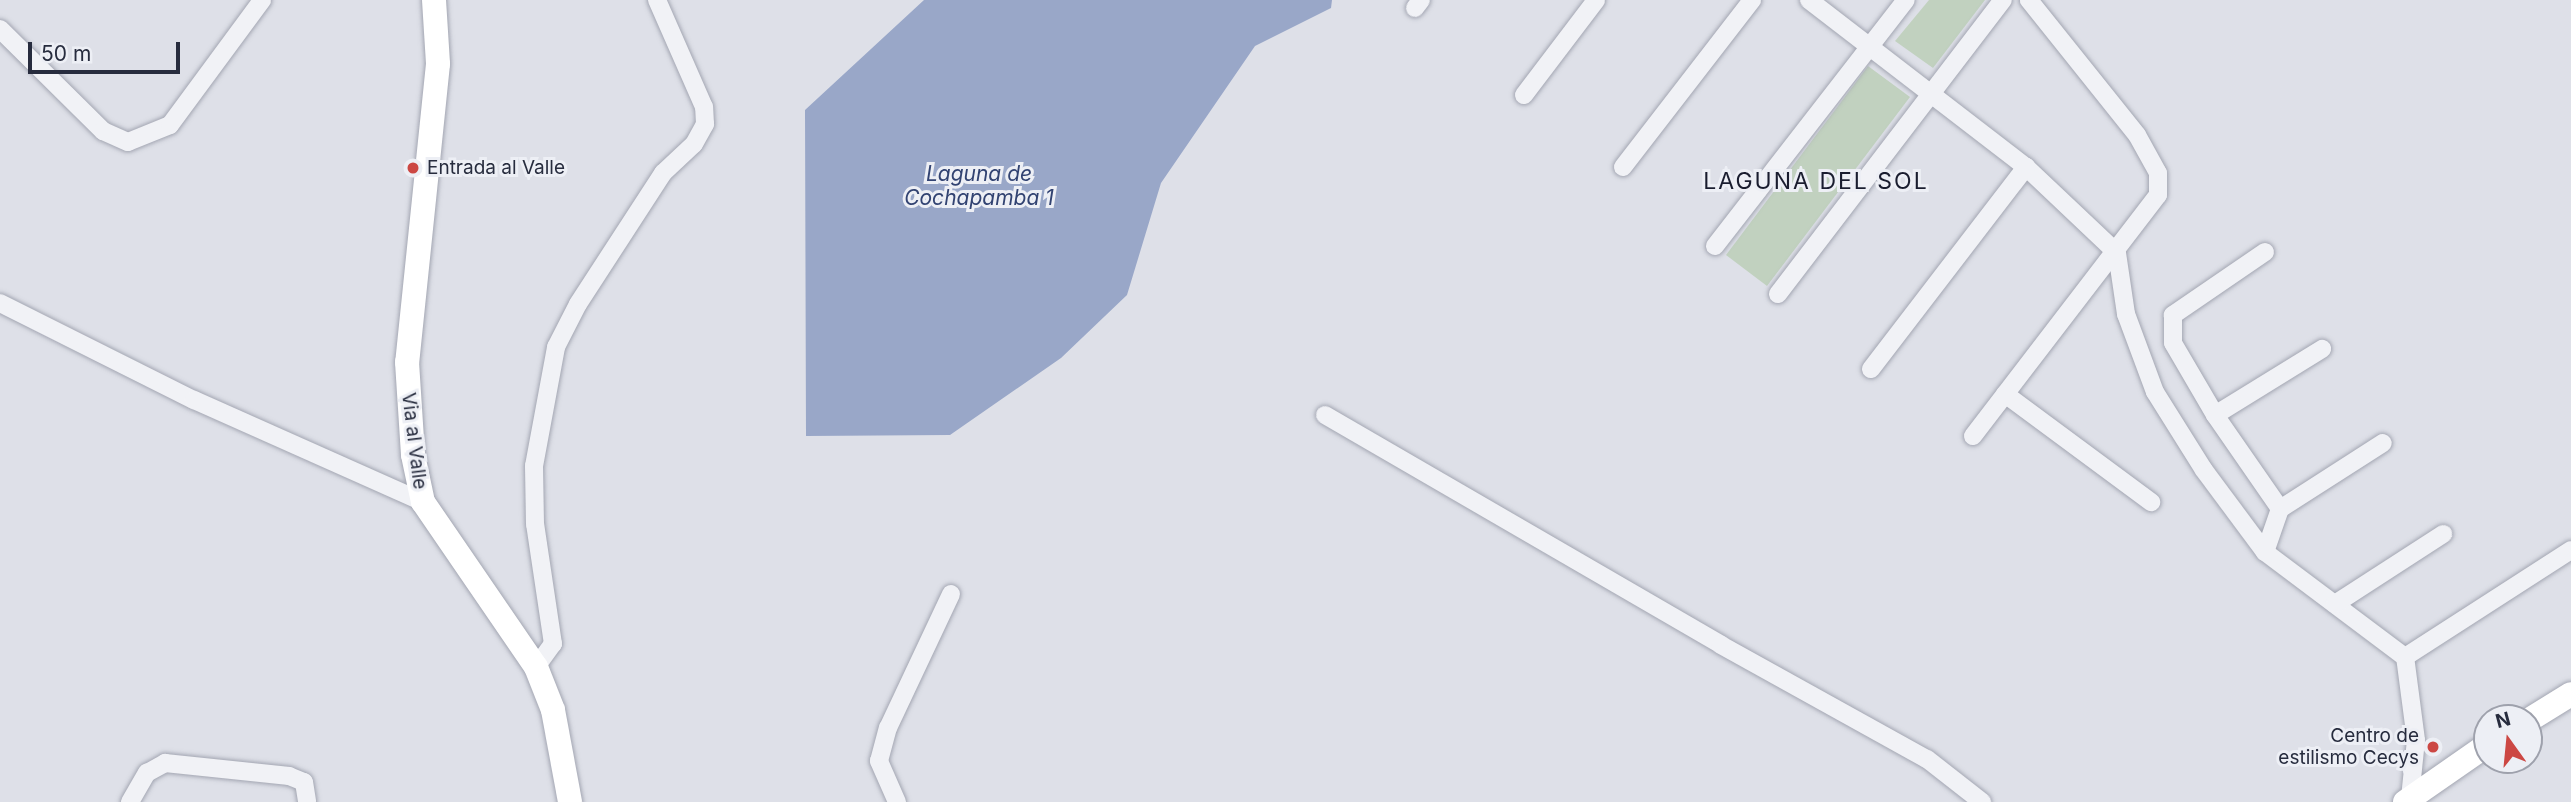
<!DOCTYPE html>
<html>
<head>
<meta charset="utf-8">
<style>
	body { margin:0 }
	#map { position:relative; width:2571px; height:802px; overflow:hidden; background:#dee0e8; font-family:Inter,sans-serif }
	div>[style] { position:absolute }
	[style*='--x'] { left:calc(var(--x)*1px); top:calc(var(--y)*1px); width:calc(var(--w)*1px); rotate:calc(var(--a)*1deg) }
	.green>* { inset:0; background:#c1d1bf }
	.water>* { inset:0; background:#99a7c8 }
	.roads { filter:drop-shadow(0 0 2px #a3a6b2) drop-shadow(0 0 2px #a3a6b2) }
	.minor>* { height:18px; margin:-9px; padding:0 9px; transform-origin:9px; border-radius:9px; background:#f1f2f6 }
	.secondary>* { height:24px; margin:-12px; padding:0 12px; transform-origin:12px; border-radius:12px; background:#fff }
	.dots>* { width:19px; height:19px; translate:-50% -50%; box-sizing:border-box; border:4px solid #edeff5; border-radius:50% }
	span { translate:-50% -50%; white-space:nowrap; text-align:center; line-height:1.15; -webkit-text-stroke:6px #edeff5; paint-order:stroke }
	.poi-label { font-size:19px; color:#272c3e }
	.left { translate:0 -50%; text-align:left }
	.right { translate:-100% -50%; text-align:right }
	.street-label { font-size:19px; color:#272c3e }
	.water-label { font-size:21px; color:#324372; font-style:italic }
	.quarter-label { font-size:23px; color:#1a1d2f; letter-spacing:2px }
	.north { position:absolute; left:2473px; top:704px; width:70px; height:70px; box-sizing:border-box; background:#edeff5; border:2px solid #9ea1ac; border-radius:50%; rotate:345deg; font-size:19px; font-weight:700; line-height:28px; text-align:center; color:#272c3e }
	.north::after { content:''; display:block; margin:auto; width:24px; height:32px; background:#cc4743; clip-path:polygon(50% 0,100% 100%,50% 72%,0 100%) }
	.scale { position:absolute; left:28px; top:42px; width:152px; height:32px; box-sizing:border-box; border:4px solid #272c3e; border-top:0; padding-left:9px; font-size:21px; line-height:24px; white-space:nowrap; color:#272c3e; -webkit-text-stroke:5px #edeff5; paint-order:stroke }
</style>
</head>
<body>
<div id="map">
	<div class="green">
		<div style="clip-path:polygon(1929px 0,1985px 0,1933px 68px,1895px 41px)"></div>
		<div style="clip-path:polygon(1868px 66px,1910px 97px,1767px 286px,1726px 255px)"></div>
	</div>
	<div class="water">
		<div style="clip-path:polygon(924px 0,1332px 0,1331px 8px,1255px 46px,1161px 183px,1127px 295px,1061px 358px,950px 435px,806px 436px,805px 110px)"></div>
	</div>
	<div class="roads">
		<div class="minor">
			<div style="--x:1809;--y:0;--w:274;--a:37.6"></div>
			<div style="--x:2026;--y:167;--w:125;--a:43.4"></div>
			<div style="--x:2117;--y:253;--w:62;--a:81.6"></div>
			<div style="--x:2126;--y:314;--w:83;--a:69.6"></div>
			<div style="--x:2155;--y:392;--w:92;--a:57.9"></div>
			<div style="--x:2204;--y:470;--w:102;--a:53.4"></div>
			<div style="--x:2265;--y:552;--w:175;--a:36.9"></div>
			<div style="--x:1415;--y:8;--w:10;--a:-53"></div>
			<div style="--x:0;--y:29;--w:145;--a:44.7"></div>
			<div style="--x:103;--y:131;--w:27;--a:24"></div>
			<div style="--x:128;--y:142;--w:45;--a:-22"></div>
			<div style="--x:170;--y:125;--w:155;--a:-53.6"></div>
			<div style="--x:1524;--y:95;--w:119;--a:-52.8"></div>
			<div style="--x:1623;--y:167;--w:211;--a:-52.3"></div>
			<div style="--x:1715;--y:246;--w:311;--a:-52.2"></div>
			<div style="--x:2265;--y:252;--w:112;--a:145.6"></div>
			<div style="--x:2173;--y:315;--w:28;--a:90"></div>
			<div style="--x:2173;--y:343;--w:83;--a:59.7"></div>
			<div style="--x:2215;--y:415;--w:114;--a:55.3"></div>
			<div style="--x:1778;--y:294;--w:370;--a:-52.6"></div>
			<div style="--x:0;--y:303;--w:217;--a:26.6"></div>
			<div style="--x:194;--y:400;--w:251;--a:24"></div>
			<div style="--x:1871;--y:369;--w:255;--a:-52.5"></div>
			<div style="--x:2005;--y:394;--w:182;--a:36.5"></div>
			<div style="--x:1325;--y:415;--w:458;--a:30.1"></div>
			<div style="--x:1721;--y:645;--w:235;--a:29"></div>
			<div style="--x:1927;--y:759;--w:70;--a:38"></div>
			<div style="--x:2215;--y:415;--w:126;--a:-31.7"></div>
			<div style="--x:1973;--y:436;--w:304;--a:-52.5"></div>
			<div style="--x:2158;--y:195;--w:22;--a:-90"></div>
			<div style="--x:2158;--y:173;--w:43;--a:-118.9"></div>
			<div style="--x:2137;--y:135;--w:173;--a:-128.7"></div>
			<div style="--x:2265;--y:552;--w:46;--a:-70.8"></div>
			<div style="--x:2280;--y:509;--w:122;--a:-32.7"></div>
			<div style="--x:2335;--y:604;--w:129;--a:-32.9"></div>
			<div style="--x:536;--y:667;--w:29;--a:-54"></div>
			<div style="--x:553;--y:644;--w:121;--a:-98.5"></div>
			<div style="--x:535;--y:524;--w:58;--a:-91"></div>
			<div style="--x:534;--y:466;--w:121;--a:-79.5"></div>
			<div style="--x:556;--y:347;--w:48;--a:-62.9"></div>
			<div style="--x:578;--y:304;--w:156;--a:-57"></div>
			<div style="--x:663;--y:173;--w:42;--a:-43.1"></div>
			<div style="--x:694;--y:144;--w:23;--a:-61"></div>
			<div style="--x:705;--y:124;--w:17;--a:-93"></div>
			<div style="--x:704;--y:107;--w:117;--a:-113.7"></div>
			<div style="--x:2410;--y:798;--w:58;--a:-84.1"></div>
			<div style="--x:2416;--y:740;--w:84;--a:-97.5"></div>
			<div style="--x:2405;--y:657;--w:197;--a:-32.8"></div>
			<div style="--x:130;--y:802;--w:34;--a:-60"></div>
			<div style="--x:147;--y:773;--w:21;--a:-29"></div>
			<div style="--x:165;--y:763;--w:125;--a:6"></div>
			<div style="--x:289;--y:776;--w:16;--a:22"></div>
			<div style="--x:304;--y:782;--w:20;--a:81"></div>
			<div style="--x:897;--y:802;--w:45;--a:-113.7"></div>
			<div style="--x:879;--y:761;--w:34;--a:-75"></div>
			<div style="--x:888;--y:728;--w:148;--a:-64.8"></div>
		</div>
		<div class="secondary">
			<div style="--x:434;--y:0;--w:64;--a:86.4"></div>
			<div style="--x:438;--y:64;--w:300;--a:95.9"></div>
			<div style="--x:407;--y:362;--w:93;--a:86.3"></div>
			<div style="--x:413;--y:455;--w:48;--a:78"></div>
			<div style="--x:423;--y:502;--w:200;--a:55.6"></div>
			<div style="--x:536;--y:667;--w:46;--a:68.4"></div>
			<div style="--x:553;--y:710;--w:94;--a:79.5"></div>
			<div style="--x:2529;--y:720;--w:49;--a:-31.8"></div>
			<div style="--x:2405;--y:802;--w:100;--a:-34.8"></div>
		</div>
	</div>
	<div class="dots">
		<div style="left:413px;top:168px;background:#cc4743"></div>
		<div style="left:2433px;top:747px;background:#cc4743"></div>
	</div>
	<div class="poi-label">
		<span class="left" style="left:427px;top:168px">Entrada al Valle</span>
		<span class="right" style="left:2419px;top:747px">Centro de<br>estilismo Cecys</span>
	</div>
	<div class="street-label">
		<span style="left:414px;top:441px;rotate:83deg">Via al Valle</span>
	</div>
	<div class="water-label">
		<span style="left:979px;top:186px">Laguna de<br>Cochapamba 1</span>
	</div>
	<div class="quarter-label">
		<span style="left:1816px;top:181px">LAGUNA DEL SOL</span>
	</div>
	<div class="north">N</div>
	<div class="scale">50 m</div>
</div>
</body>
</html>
